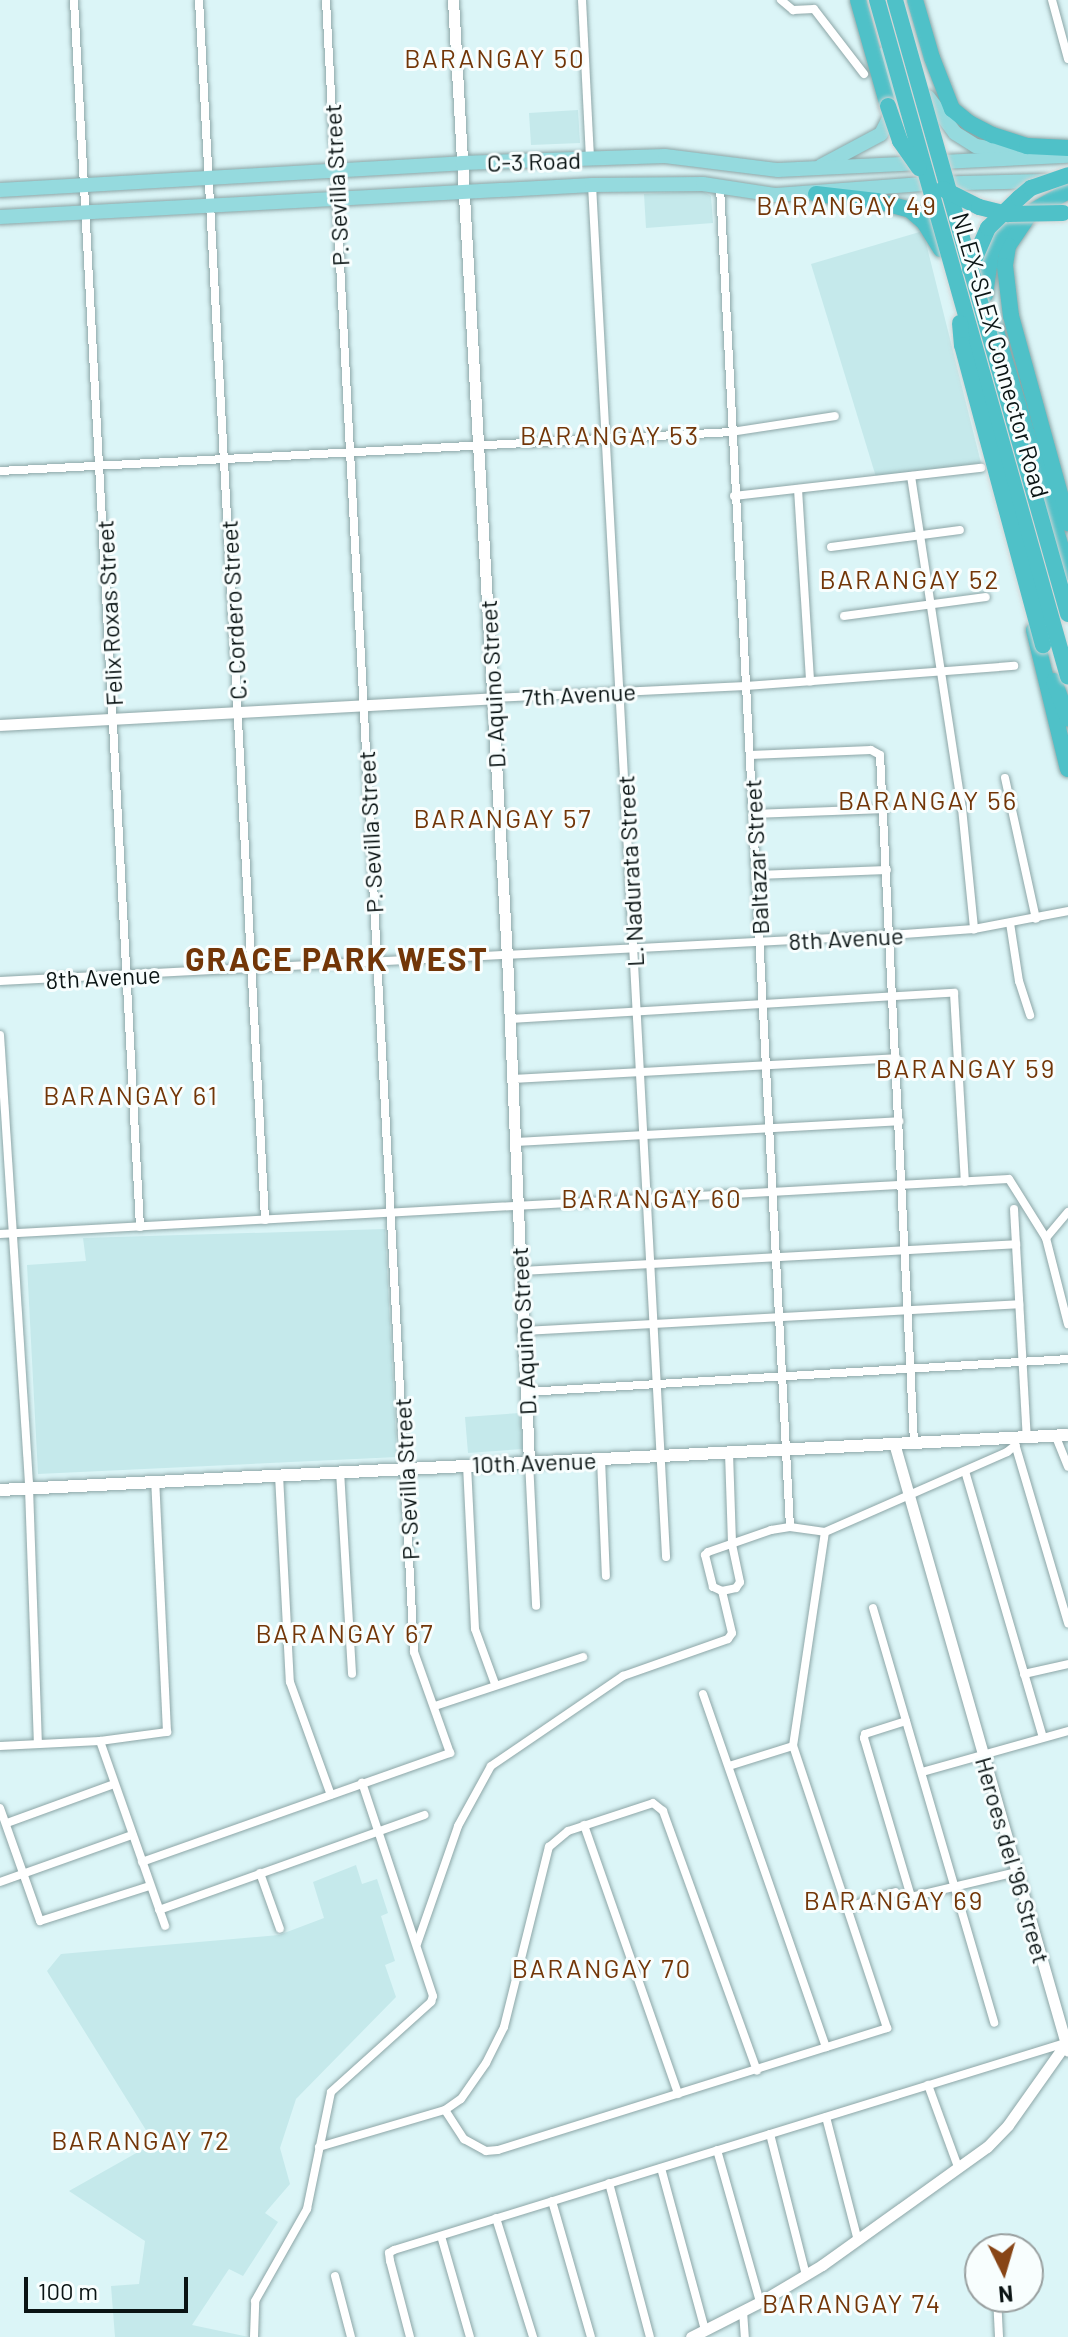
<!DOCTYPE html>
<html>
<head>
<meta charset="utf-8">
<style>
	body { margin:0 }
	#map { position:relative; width:1068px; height:2337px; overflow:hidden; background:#dbf5f7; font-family:Barlow,sans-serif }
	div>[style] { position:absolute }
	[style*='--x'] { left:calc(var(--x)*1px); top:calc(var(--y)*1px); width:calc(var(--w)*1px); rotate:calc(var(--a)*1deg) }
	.built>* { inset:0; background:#c5e9eb }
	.roads { filter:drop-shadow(0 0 2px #8da6a7) drop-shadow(0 0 2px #8da6a7) }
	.minor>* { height:8px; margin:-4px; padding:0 4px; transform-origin:4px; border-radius:4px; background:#fff }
	.tertiary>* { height:11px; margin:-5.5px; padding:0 5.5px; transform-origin:5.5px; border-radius:5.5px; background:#fff }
	.secondary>* { height:12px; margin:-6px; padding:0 6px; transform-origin:6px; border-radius:6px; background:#fff }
	.primary>* { height:14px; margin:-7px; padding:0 7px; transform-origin:7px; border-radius:7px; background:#95dade }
	.motorway>* { height:16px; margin:-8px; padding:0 8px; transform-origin:8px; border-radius:8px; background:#4fc1c8 }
	.bridges { filter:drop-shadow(0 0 2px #d3d5d5) drop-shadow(0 0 2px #d3d5d5) }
	.motorway-bridge>* { height:16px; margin:-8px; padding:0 8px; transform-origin:8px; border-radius:8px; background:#4fc1c8 }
	span { translate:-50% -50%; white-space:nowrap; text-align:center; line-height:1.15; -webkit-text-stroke:6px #f8fefe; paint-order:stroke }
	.street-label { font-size:24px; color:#0a1414 }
	.neighbourhood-label { font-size:26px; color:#723608; letter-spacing:2px }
	.district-label { font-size:32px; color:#723608; font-weight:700; letter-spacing:2px }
	.north { position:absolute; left:964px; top:2233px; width:80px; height:80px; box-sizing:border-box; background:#f8fefe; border:2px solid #99a0a0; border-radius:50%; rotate:175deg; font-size:22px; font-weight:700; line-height:32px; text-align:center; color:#0a1414 }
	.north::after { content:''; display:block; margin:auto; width:28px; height:36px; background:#884516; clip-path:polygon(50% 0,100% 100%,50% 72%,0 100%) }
	.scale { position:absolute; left:24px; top:2277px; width:164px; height:36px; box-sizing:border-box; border:4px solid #0a1414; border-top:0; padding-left:10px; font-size:24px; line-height:28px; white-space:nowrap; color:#0a1414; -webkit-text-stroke:6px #f8fefe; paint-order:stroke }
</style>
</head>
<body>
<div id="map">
	<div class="built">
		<div style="clip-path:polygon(578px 110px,580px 143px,531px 145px,529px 113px)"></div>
		<div style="clip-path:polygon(702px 191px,711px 196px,713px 223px,646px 228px,644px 194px)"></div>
		<div style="clip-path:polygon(923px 231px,981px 463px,876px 477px,811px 264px)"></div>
		<div style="clip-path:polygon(385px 1229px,397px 1457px,38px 1474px,27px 1265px,86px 1261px,83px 1238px)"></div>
		<div style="clip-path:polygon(520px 1413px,523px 1449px,468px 1453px,465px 1417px)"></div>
		<div style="clip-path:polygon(356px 1865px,362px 1884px,377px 1879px,388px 1913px,381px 1916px,395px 1961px,385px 1965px,396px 1997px,296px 2099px,280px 2148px,290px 2184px,265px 2213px,278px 2222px,243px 2276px,229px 2269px,192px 2325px,249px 2337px,115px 2337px,111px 2286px,139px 2284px,145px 2241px,69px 2191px,154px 2143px,47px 1971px,61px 1954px,279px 1935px,324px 1918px,313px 1882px)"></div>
	</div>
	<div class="roads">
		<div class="minor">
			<div style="--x:74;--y:0;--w:1229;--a:86.92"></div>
			<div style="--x:199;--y:0;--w:1222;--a:86.9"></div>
			<div style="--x:582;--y:0;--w:159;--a:87.1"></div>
			<div style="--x:781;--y:0;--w:16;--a:40"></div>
			<div style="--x:793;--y:10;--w:21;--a:-3"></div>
			<div style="--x:814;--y:9;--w:82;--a:52.4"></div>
			<div style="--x:1052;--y:0;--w:61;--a:74.8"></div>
			<div style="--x:592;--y:185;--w:1374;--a:86.91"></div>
			<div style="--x:720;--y:187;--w:1342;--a:87.01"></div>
			<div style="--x:0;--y:471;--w:732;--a:-3.05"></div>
			<div style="--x:731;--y:432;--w:105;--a:-8.7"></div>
			<div style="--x:911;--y:476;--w:336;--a:81.3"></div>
			<div style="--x:962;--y:808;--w:122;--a:84.3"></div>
			<div style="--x:798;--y:489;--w:193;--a:86.4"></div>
			<div style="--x:734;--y:496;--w:249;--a:-6.5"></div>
			<div style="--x:831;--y:547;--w:130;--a:-7.5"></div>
			<div style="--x:844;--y:616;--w:143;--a:-7.6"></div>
			<div style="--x:493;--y:698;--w:253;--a:-2.7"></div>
			<div style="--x:746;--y:686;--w:269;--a:-4.3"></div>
			<div style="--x:750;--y:755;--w:121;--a:-2.4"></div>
			<div style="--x:871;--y:750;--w:10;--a:29"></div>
			<div style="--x:880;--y:755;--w:688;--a:87.17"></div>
			<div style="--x:1005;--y:778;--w:144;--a:77.6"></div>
			<div style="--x:753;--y:814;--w:132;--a:-2.2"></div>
			<div style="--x:757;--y:875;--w:130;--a:-2.2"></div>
			<div style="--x:1010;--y:923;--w:59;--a:81.2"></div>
			<div style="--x:1019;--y:981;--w:36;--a:72"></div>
			<div style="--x:0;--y:981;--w:891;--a:-2.96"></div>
			<div style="--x:890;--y:935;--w:84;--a:-4.1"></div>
			<div style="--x:974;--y:929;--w:96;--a:-10.8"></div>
			<div style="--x:510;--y:1019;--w:445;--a:-3.4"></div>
			<div style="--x:954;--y:993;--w:189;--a:86.7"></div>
			<div style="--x:0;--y:1035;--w:454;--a:86.3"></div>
			<div style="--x:29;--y:1488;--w:256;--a:88"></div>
			<div style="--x:512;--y:1079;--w:385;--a:-3.1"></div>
			<div style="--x:515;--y:1142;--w:385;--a:-3.1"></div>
			<div style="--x:1014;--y:1209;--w:229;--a:86.8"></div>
			<div style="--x:0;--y:1234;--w:1010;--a:-3.12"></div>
			<div style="--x:1009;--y:1179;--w:70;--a:57.9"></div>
			<div style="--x:1046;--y:1238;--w:89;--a:75.7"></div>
			<div style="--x:1046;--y:1238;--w:34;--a:-50"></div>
			<div style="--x:521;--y:1271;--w:496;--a:-3.1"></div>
			<div style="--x:523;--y:1331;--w:497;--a:-3.1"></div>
			<div style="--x:526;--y:1392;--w:543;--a:-3.48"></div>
			<div style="--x:1056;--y:1437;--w:32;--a:68"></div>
			<div style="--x:1015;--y:1444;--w:187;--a:73.5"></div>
			<div style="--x:601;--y:1459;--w:117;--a:87.6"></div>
			<div style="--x:529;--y:1461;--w:145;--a:87.2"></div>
			<div style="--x:467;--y:1465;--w:164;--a:87.2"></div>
			<div style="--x:475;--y:1629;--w:59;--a:70"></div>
			<div style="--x:340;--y:1471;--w:203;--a:86.6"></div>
			<div style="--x:965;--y:1471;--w:277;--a:73.7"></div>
			<div style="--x:279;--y:1475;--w:207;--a:87"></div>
			<div style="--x:290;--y:1682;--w:120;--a:70.1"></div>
			<div style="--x:722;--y:1591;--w:10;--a:-156"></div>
			<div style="--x:713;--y:1587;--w:33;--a:-104"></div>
			<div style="--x:705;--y:1555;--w:4;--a:-45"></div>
			<div style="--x:708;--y:1552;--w:67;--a:-19.2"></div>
			<div style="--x:771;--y:1530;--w:19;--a:-9"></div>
			<div style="--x:790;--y:1527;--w:35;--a:8"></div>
			<div style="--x:825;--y:1532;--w:199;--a:-23.7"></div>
			<div style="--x:1007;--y:1452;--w:11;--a:-38"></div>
			<div style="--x:722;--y:1591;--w:14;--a:-12"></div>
			<div style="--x:736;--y:1588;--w:7;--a:-56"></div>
			<div style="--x:740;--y:1582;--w:40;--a:-102"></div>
			<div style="--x:732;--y:1543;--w:92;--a:-91.9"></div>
			<div style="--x:873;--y:1608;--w:432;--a:73.7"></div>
			<div style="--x:1024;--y:1674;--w:45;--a:-12.8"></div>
			<div style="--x:703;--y:1694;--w:374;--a:70.8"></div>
			<div style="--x:435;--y:1706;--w:156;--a:-18.3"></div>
			<div style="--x:906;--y:1721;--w:43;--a:162.4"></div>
			<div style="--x:865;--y:1734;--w:4;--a:104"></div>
			<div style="--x:864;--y:1738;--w:166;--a:73.5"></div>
			<div style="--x:911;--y:1897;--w:109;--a:-13.3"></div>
			<div style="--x:100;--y:1741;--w:196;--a:70.6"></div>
			<div style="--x:0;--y:1746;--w:100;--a:-2.9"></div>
			<div style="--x:100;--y:1741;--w:68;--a:-7.7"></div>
			<div style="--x:167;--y:1732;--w:251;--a:-92.7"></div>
			<div style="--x:729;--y:1766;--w:67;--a:-17.4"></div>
			<div style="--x:922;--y:1772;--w:152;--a:-15.7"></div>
			<div style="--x:0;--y:1808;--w:120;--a:70.5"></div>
			<div style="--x:40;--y:1921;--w:115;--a:-17.7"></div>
			<div style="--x:7;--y:1823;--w:114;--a:-20"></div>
			<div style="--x:584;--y:1825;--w:285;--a:70.7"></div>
			<div style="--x:142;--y:1862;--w:327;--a:-19.5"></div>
			<div style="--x:450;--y:1753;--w:107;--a:-109.6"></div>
			<div style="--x:414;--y:1652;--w:1654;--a:-93.05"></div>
			<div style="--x:260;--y:1873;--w:59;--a:70.3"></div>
			<div style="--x:0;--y:1882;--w:140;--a:-19.6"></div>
			<div style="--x:845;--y:1908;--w:53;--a:-17.4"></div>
			<div style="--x:159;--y:1910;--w:282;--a:-19.7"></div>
			<div style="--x:417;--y:1944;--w:125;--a:-70.8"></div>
			<div style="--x:458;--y:1826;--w:68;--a:-61.2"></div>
			<div style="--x:491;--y:1766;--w:160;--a:-34.3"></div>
			<div style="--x:623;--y:1676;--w:111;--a:-19.4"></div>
			<div style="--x:728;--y:1639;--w:7;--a:-56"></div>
			<div style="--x:732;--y:1633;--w:43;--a:-103.4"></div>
			<div style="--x:928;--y:2085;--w:87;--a:69.9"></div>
			<div style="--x:445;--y:2110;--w:35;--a:57"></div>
			<div style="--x:464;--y:2139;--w:25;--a:29"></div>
			<div style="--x:486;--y:2151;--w:12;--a:-5"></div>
			<div style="--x:498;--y:2150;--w:408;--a:-17.4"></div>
			<div style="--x:887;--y:2028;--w:297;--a:-108.4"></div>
			<div style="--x:793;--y:1746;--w:216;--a:-81.5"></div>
			<div style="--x:826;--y:2117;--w:128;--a:75.5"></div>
			<div style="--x:770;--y:2134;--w:146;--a:75.7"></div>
			<div style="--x:319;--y:2147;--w:131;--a:-16.4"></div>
			<div style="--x:445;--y:2110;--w:19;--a:-35"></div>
			<div style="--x:461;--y:2099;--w:44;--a:-55.2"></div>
			<div style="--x:486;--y:2063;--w:40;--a:-63.4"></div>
			<div style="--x:504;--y:2027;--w:186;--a:-76"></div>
			<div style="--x:549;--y:1847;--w:25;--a:-40"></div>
			<div style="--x:568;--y:1831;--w:89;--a:-18.2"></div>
			<div style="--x:653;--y:1803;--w:13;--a:39"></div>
			<div style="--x:663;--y:1811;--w:276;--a:70.1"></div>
			<div style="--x:717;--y:2150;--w:158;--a:74.2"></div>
			<div style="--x:661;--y:2168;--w:168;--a:74.8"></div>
			<div style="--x:609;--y:2183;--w:159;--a:75.1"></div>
			<div style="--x:552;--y:2201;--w:141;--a:74"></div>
			<div style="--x:496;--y:2218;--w:125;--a:72.7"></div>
			<div style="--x:441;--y:2236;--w:105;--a:74"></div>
			<div style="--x:335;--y:2276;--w:63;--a:75.3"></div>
			<div style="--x:997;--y:2297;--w:40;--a:87.1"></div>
			<div style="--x:743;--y:2311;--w:26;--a:86"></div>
			<div style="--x:254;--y:2337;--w:36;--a:-88"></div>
			<div style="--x:255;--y:2301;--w:106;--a:-60.5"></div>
			<div style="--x:307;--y:2209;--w:119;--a:-78.4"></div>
			<div style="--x:331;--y:2092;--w:135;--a:-42"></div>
			<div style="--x:431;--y:2002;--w:6;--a:-72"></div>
			<div style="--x:433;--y:1996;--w:225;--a:-108.4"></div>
			<div style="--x:410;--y:2337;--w:79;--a:-104.7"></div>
			<div style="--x:390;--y:2261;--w:8;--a:-97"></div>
			<div style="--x:389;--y:2253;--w:6;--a:-31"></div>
			<div style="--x:394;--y:2250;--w:702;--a:-17.14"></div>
		</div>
		<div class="tertiary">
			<div style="--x:453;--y:0;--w:958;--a:86.77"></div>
			<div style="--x:507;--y:956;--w:505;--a:87.51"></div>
			<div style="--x:0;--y:725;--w:494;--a:-3.1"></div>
			<div style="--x:894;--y:1443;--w:632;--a:74.03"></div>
			<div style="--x:691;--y:2337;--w:77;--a:-26.9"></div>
			<div style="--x:760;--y:2302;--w:72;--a:-30.8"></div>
			<div style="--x:822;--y:2265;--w:203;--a:-35.6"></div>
			<div style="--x:987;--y:2147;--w:30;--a:-46"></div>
			<div style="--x:1008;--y:2125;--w:100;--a:-54.7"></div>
		</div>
		<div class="secondary">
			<div style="--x:0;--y:1490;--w:1069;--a:-2.95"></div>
		</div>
		<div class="primary">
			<div style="--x:884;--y:54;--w:59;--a:74.3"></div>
			<div style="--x:928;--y:97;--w:45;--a:53.1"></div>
			<div style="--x:955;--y:133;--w:25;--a:32"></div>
			<div style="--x:976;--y:146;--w:35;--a:10"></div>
			<div style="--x:821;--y:166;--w:68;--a:-28.1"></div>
			<div style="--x:881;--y:134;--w:27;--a:-63"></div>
			<div style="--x:0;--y:190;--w:463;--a:-3.3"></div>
			<div style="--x:462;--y:163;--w:203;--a:-2"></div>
			<div style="--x:665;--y:156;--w:114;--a:7.1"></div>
			<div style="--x:778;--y:170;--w:290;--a:-2.8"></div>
			<div style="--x:0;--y:217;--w:593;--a:-3.09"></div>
			<div style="--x:592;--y:185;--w:111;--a:-0.5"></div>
			<div style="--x:703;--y:184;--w:74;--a:8.6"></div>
			<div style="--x:776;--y:195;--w:147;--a:-4.3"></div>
			<div style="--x:923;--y:184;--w:122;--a:-1.4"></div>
		</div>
		<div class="motorway">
			<div style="--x:858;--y:0;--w:110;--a:74.2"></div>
			<div style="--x:915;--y:0;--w:60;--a:73.7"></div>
			<div style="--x:932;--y:58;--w:55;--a:68.6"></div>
			<div style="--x:952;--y:109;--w:22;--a:39"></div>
			<div style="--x:969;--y:123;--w:27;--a:27"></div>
			<div style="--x:993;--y:135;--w:36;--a:18"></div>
			<div style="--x:1027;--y:146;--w:41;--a:2.8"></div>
			<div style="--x:1068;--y:191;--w:43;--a:150.4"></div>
			<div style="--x:1031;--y:212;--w:41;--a:124.1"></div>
			<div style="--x:1008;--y:246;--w:20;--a:99"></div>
			<div style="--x:1005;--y:266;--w:50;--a:83.2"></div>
			<div style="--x:1011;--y:316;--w:215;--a:74.6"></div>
			<div style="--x:816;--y:194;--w:61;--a:6.5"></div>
			<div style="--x:877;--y:201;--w:34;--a:15"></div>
			<div style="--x:910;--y:210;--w:18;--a:41"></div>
			<div style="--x:924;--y:222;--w:32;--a:58"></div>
			<div style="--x:985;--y:295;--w:43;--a:-82.1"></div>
			<div style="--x:991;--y:252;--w:29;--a:-65"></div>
			<div style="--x:1003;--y:226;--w:25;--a:-48"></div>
			<div style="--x:996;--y:331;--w:251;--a:73.3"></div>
			<div style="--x:1034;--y:630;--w:143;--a:76.3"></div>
			<div style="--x:1054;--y:681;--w:40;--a:69.8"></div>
		</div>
	</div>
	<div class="bridges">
		<div class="motorway-bridge">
			<div style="--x:877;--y:0;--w:703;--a:74.24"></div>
			<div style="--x:895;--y:0;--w:638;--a:74.26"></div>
			<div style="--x:888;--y:106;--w:37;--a:71"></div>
			<div style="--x:900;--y:141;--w:33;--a:55"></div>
			<div style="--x:943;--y:189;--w:40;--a:26.6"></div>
			<div style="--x:979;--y:207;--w:30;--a:14"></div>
			<div style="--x:1008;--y:214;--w:55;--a:-1"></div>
			<div style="--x:970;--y:269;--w:45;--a:-66.3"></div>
			<div style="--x:988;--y:228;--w:43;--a:-44.1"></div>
			<div style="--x:1019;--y:198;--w:16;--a:-40"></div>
			<div style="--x:1031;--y:188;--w:39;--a:-19"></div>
			<div style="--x:960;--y:323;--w:22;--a:85"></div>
			<div style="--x:962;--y:345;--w:311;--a:74.9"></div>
		</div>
	</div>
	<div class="street-label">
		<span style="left:534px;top:161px;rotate:-2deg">C-3 Road</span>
		<span style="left:336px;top:185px;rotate:-93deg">P. Sevilla Street</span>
		<span style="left:1001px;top:355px;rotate:74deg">NLEX-SLEX Connector Road</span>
		<span style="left:233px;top:610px;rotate:-93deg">C. Cordero Street</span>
		<span style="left:109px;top:613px;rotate:-93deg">Felix Roxas Street</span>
		<span style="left:492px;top:684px;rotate:-93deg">D. Aquino Street</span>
		<span style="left:579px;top:694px;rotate:-3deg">7th Avenue</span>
		<span style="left:370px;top:832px;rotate:-93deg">P. Sevilla Street</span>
		<span style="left:756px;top:857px;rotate:-93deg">Baltazar Street</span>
		<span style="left:630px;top:871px;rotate:-93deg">L. Nadurata Street</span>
		<span style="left:846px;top:938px;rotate:-3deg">8th Avenue</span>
		<span style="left:103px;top:977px;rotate:-3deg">8th Avenue</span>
		<span style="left:523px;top:1331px;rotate:-93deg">D. Aquino Street</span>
		<span style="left:534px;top:1462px;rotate:-2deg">10th Avenue</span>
		<span style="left:406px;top:1479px;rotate:-93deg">P. Sevilla Street</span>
		<span style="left:1013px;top:1860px;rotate:74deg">Heroes del '96 Street</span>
	</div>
	<div class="neighbourhood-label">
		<span style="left:495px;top:58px">BARANGAY 50</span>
		<span style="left:847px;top:205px">BARANGAY 49</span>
		<span style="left:610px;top:435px">BARANGAY 53</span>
		<span style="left:910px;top:579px">BARANGAY 52</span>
		<span style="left:928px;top:800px">BARANGAY 56</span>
		<span style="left:503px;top:818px">BARANGAY 57</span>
		<span style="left:966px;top:1068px">BARANGAY 59</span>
		<span style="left:131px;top:1095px">BARANGAY 61</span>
		<span style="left:652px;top:1198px">BARANGAY 60</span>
		<span style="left:345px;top:1633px">BARANGAY 67</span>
		<span style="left:894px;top:1900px">BARANGAY 69</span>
		<span style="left:602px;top:1968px">BARANGAY 70</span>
		<span style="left:141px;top:2140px">BARANGAY 72</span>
		<span style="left:852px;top:2303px">BARANGAY 74</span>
	</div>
	<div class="district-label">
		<span style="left:337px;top:958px">GRACE PARK WEST</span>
	</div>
	<div class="north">N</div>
	<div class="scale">100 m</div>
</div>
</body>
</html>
